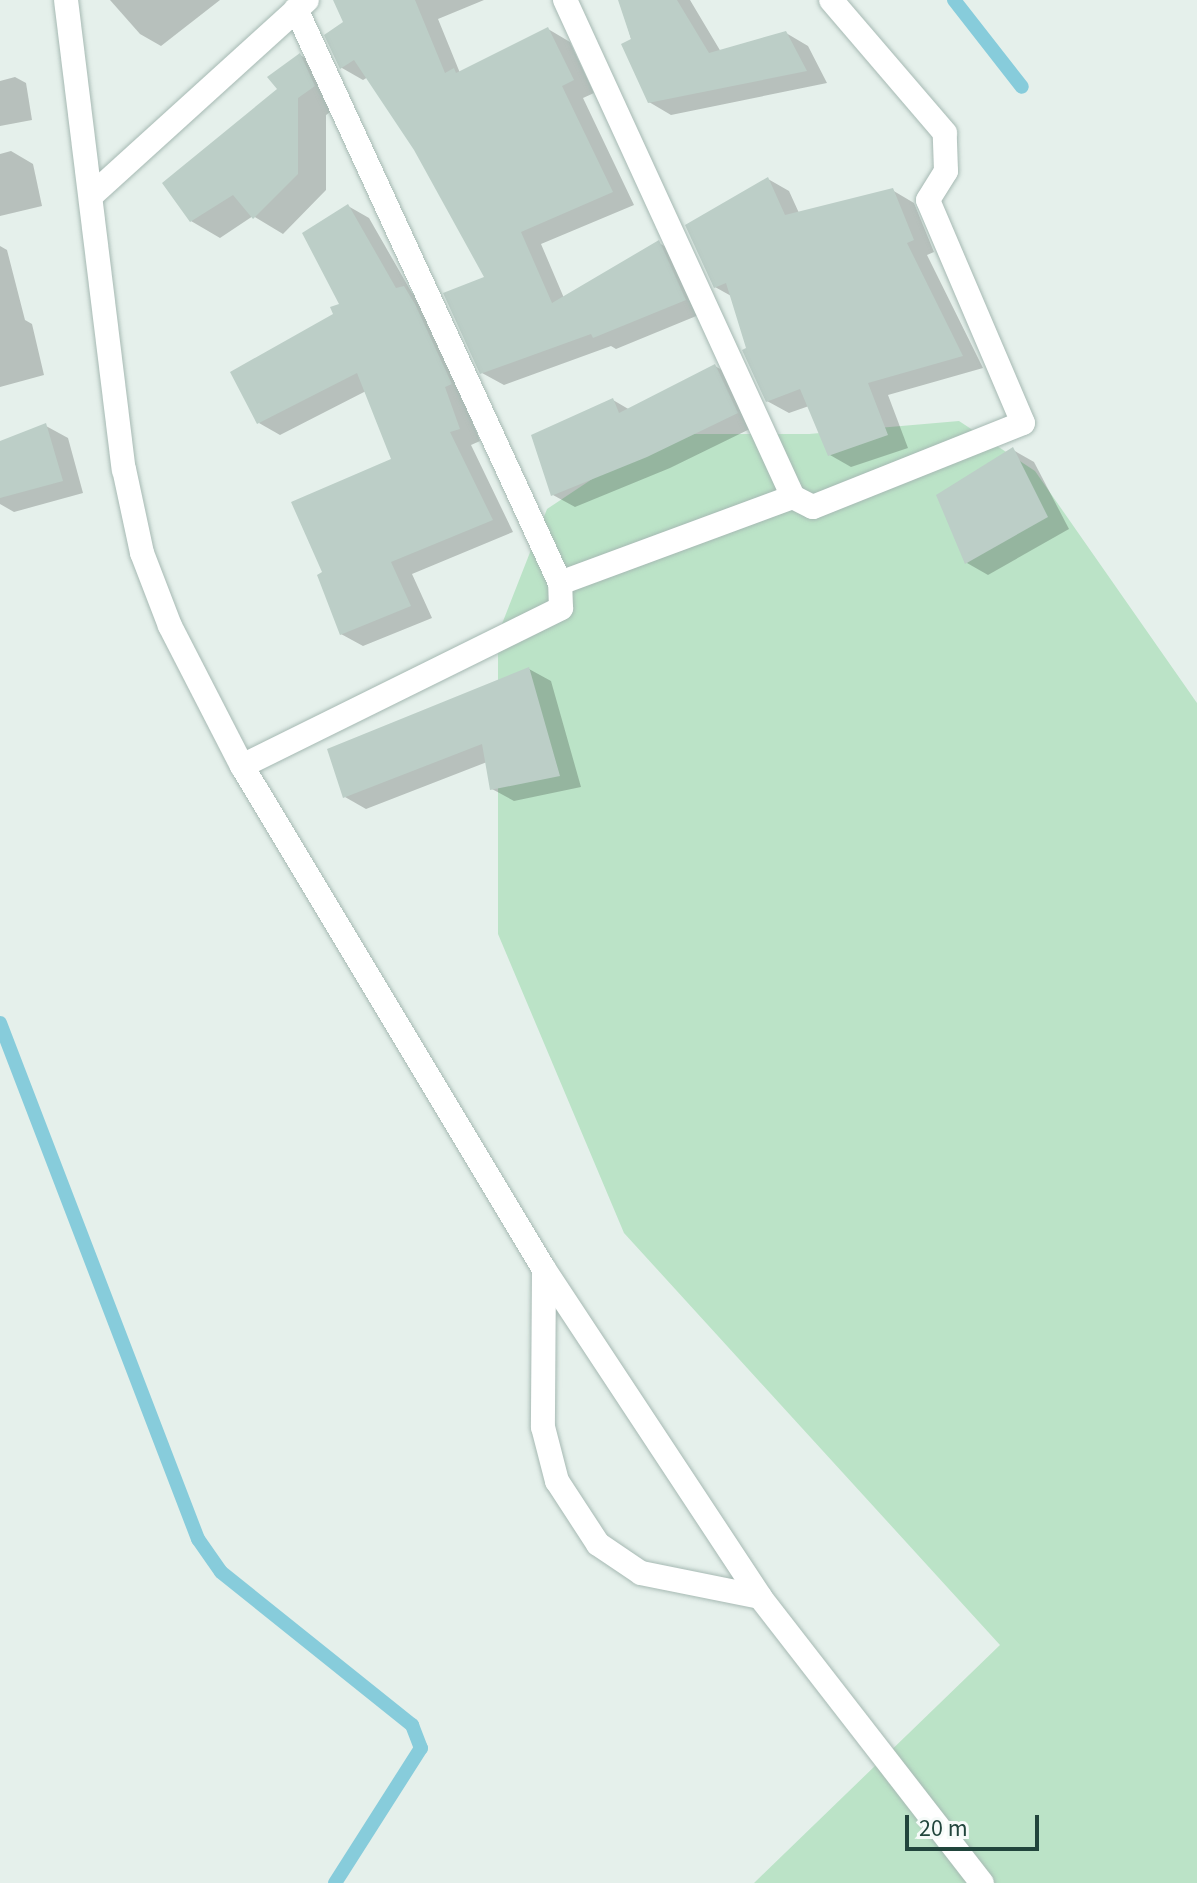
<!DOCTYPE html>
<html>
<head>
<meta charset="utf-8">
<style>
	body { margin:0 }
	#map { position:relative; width:1197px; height:1883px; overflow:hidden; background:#e5f0eb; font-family:"Source Sans 3",sans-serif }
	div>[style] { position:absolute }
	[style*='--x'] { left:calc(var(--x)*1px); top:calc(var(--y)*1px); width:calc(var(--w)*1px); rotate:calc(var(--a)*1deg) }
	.green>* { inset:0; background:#bbe3c7 }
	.shadow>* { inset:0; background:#0003 }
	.stream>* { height:14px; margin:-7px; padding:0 7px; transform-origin:7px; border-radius:7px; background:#87ccdb }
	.building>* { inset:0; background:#bccec7 }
	.roads { filter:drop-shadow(0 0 2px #a6b9b3) drop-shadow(0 0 2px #a6b9b3) }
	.minor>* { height:24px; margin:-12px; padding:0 12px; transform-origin:12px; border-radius:12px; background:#fff }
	span { translate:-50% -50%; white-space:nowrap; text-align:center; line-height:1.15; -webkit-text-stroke:6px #f6fbf9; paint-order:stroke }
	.scale { position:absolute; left:905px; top:1815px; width:134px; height:36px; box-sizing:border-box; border:4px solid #21453c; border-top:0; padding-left:10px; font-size:24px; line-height:28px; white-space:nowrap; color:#21453c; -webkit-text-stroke:6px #f6fbf9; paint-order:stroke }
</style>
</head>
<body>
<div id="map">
	<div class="green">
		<div style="clip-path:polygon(959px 421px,1035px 471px,1197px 703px,1197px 1883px,754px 1883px,1000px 1645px,624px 1233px,498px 934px,498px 634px,547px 509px,660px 434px,809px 434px)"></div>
	</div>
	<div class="shadow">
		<div style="clip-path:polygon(110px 0,220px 0,161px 46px,140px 34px)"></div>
		<div style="clip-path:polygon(342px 0,484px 0,438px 19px,460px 73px,548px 29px,570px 42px,594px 93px,583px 98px,634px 205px,541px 244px,564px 298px,659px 243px,680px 255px,706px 312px,616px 349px,611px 346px,504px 385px,482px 373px,487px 278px,416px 149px,368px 77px,363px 80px,342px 68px,327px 36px,345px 22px)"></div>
		<div style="clip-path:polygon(620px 0,690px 0,721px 52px,786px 33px,808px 46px,827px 83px,671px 115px,649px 102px)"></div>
		<div style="clip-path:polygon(300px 55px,329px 72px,343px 103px,326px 115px,326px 190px,283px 234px,253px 216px,220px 238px,191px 221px)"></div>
		<div style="clip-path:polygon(15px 77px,26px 83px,32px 120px,0 126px,0 81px)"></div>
		<div style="clip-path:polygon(11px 151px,33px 164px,42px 206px,0 216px,0 154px)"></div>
		<div style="clip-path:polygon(768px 179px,789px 191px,799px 213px,892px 190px,914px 203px,934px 252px,927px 255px,983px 368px,888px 395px,908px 448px,851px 467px,830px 455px,809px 406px,789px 413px,767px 401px,733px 297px,715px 287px)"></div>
		<div style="clip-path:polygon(348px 206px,369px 218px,412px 293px,426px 301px,480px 441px,471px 445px,513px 532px,412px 574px,432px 618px,363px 646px,341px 634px,325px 573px,394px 460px,366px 391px,280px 435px,259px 423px,342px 305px)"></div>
		<div style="clip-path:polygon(0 246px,7px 250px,25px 320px,32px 324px,44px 375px,0 387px)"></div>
		<div style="clip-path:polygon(715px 366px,737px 379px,758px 425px,670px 468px,575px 507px,553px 495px,613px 400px,630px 410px)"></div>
		<div style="clip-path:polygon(46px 426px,68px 438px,83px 493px,14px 512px,0 504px,0 443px)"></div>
		<div style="clip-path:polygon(1013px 450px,1034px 462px,1069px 529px,988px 575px,967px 563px)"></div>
		<div style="clip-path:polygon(529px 669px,551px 681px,581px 787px,514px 801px,492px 789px,487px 762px,366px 809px,345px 797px)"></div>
	</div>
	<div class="stream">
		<div style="--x:954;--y:0;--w:110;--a:52"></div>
		<div style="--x:0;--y:1023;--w:553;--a:69.01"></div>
		<div style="--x:198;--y:1539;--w:40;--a:55.1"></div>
		<div style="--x:221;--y:1572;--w:245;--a:38.7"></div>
		<div style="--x:412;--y:1725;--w:25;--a:69"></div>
		<div style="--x:421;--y:1748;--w:160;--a:122.5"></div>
	</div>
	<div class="building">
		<div style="clip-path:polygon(333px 0,415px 0,445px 73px,454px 68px,456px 73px,548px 27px,574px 80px,562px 86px,613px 192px,521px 232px,552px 303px,659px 240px,686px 300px,593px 338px,591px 334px,480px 374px,443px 293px,484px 277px,414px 150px,354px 60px,340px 69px,324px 35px,343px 22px)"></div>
		<div style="clip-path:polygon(618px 0,677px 0,709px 53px,786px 31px,807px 71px,648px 103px,621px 44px,631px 39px)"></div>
		<div style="clip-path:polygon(300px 53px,315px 86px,298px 98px,298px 174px,253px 219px,233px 195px,190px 222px,162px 183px,277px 89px,267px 77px)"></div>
		<div style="clip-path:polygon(768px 177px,785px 215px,893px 188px,914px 240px,907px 243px,963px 356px,868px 383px,888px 435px,828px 456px,800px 389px,766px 402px,742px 350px,746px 348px,726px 283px,714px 288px,685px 225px)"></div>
		<div style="clip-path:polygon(348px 204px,396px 288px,404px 286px,415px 304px,452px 384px,445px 387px,460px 429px,450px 432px,493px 520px,391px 562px,411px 606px,340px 635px,317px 575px,322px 572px,291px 502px,391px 459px,357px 373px,257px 424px,230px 372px,333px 314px,330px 307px,339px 304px,302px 233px)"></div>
		<div style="clip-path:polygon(715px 364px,738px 413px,647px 457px,551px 496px,531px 435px,613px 398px,619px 413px)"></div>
		<div style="clip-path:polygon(46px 423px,63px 481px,0 498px,0 441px)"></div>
		<div style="clip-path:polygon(1013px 447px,1048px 517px,965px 564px,936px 495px)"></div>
		<div style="clip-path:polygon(529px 667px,560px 776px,490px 790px,482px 744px,343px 798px,327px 749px)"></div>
	</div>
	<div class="roads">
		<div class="minor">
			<div style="--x:66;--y:0;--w:473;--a:83"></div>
			<div style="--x:124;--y:469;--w:86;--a:77.9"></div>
			<div style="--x:142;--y:553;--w:78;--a:69"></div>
			<div style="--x:170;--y:626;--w:157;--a:62.8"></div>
			<div style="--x:242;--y:766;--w:587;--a:59.02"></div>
			<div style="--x:544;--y:1269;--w:393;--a:56.6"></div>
			<div style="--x:760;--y:1597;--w:362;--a:52.2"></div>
			<div style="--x:296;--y:9;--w:632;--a:65.3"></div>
			<div style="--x:92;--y:195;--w:290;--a:-42.2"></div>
			<div style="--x:793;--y:497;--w:22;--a:27"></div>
			<div style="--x:813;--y:507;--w:226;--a:-21.8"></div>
			<div style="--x:1023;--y:423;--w:242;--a:-113.1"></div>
			<div style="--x:928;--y:200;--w:34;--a:-58"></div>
			<div style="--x:946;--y:171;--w:38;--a:-92"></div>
			<div style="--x:945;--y:133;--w:175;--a:-130.6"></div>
			<div style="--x:242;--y:766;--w:356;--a:-26.3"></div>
			<div style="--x:561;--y:608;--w:25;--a:-92"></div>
			<div style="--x:560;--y:583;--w:248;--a:-20.3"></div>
			<div style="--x:793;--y:497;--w:547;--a:-114.64"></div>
			<div style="--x:544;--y:1269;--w:158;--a:90.4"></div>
			<div style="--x:543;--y:1427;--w:56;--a:75.5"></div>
			<div style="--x:557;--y:1481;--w:75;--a:56.9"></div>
			<div style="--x:598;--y:1544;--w:52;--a:34"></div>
			<div style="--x:641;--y:1573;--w:121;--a:11.4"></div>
		</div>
	</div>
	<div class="scale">20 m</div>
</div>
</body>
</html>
